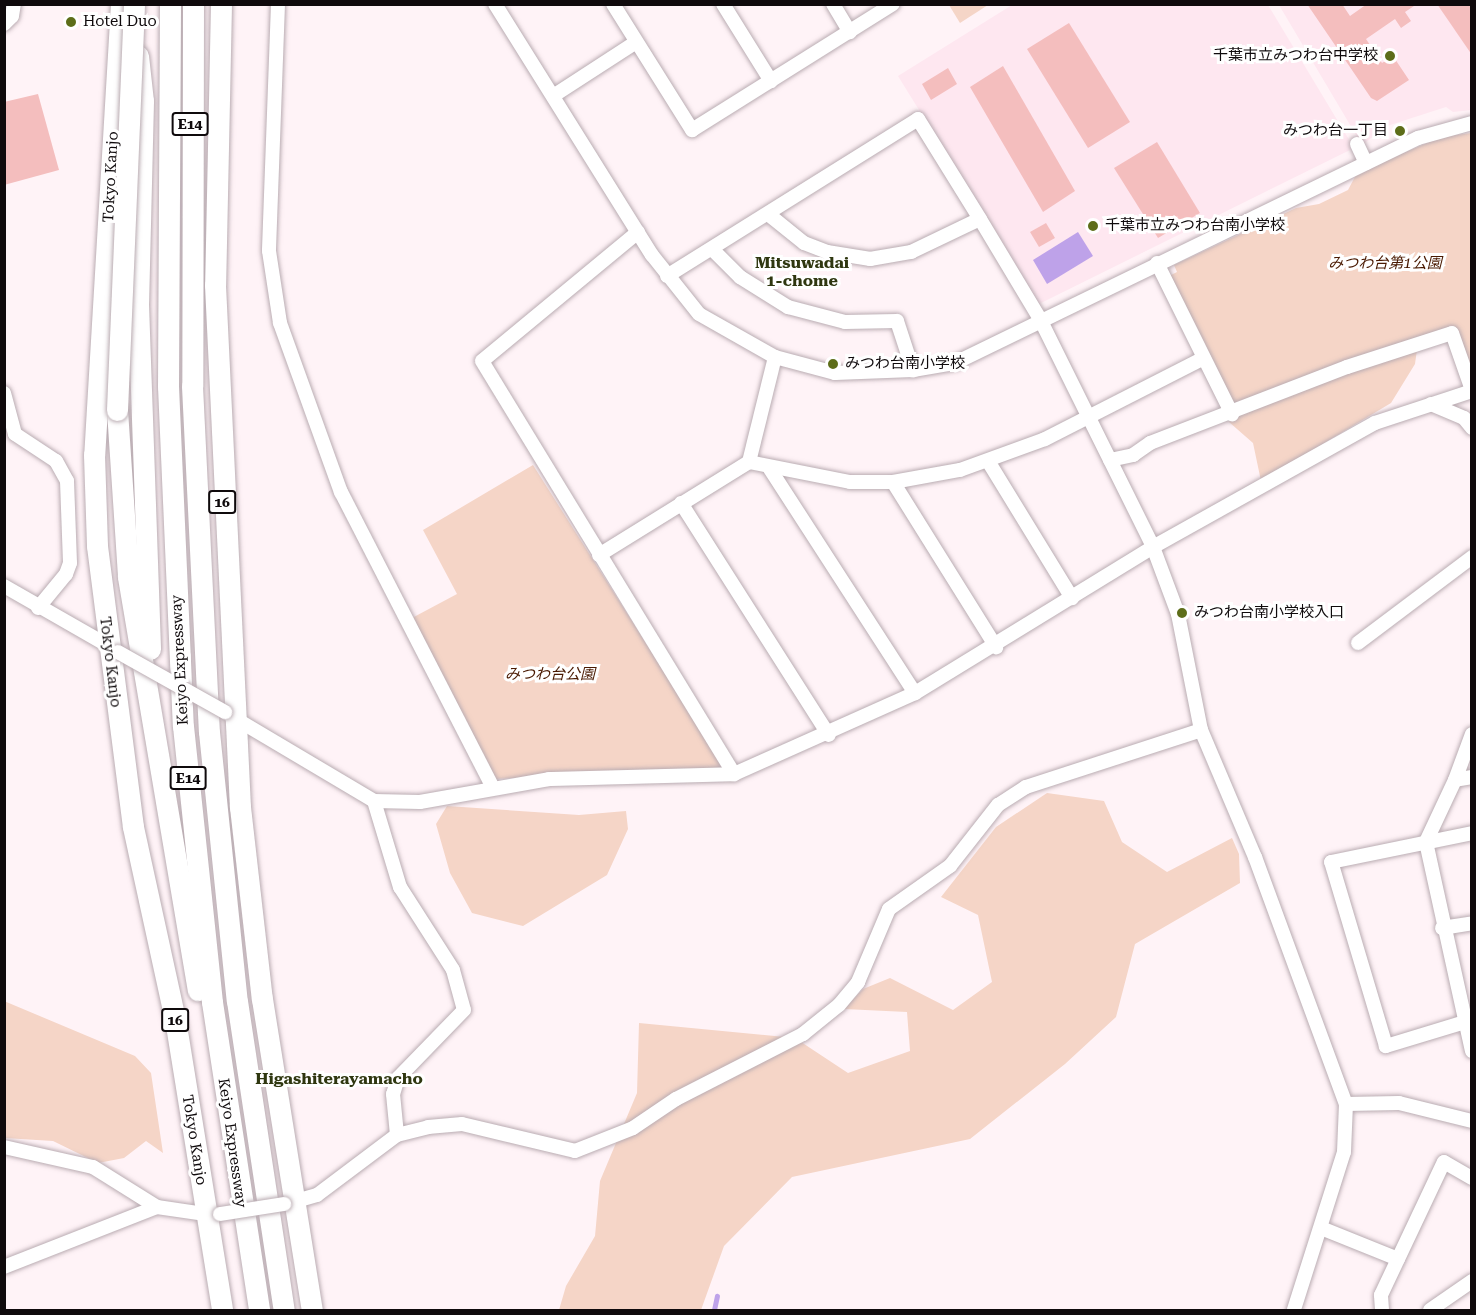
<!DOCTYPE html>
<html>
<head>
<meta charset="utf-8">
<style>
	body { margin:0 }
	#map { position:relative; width:1476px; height:1315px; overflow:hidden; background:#fff3f7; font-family:"Roboto Serif","Noto Sans JP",serif }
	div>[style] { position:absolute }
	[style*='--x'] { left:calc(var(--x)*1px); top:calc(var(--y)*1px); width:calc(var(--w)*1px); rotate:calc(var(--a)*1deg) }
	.built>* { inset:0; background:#fee7f0 }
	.green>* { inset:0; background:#f5d5c7 }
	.water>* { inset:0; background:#bea2e9 }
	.stream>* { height:4.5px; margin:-2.25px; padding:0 2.25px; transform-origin:2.25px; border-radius:2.25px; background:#bea2e9 }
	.building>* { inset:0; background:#f4bebe }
	.roads { filter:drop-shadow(0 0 2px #baacb2) drop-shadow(0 0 2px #baacb2) }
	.minor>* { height:14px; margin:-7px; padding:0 7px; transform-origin:7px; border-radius:7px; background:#fff }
	.highway>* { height:21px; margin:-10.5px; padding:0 10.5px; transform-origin:10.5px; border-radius:10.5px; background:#fff }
	.bridges { filter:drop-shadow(0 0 2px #baacb2) drop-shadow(0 0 2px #baacb2) }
	.minor-bridge>* { height:14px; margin:-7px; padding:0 7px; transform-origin:7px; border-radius:7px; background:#fff }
	.highway-bridge>* { height:21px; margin:-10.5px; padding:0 10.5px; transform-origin:10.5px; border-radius:10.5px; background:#fff }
	.dots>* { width:16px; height:16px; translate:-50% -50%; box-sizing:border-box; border:3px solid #fff; border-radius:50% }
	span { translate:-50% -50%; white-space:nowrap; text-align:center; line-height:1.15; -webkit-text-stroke:6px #fff; paint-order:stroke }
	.shield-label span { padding:2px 4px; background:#fff; border:2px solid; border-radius:4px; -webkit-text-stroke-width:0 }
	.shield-label { font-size:14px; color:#0f0a0c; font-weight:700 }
	.poi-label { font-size:15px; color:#0f0a0c }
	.left { translate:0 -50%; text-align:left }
	.right { translate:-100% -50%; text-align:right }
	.street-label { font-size:15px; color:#0f0a0c }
	.park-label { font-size:15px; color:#491901; font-style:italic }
	.neighbourhood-label { font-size:16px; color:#2f3710; font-weight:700 }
	.frame { position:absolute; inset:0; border:6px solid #0f0a0c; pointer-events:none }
</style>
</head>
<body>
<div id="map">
	<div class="built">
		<div style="clip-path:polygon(1012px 5px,1268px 5px,1354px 148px,1039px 304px,898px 76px)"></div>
		<div style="clip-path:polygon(1279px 5px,1471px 5px,1471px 110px,1453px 112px,1446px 107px,1387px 126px,1362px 145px)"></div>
	</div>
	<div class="green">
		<div style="clip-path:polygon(949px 5px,988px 5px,960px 23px)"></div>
		<div style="clip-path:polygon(1471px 133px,1471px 381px,1456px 330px,1418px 342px,1415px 364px,1391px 403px,1261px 481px,1253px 443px,1229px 422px,1245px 406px,1233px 411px,1167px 277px,1177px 272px,1174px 265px,1296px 208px,1319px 204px,1348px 190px,1357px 173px,1441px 137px)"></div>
		<div style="clip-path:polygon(533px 465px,725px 768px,494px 779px,412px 618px,457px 594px,423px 530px)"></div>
		<div style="clip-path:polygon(1047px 793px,1104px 801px,1122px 842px,1167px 872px,1232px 838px,1239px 854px,1240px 883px,1135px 944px,1116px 1017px,1065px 1064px,970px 1139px,792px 1177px,724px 1246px,701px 1310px,559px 1310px,566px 1286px,595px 1236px,600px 1181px,637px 1093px,639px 1023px,795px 1038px,848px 1073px,910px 1051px,907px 1012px,844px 1009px,863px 989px,890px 978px,953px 1010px,992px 982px,978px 915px,941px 897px,996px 827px)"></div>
		<div style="clip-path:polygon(447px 806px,579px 815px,626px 811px,628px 829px,607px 875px,523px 926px,472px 913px,450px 873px,436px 824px)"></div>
		<div style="clip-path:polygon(4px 1001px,135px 1056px,151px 1073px,163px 1153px,146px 1141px,124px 1158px,98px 1163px,53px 1141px,5px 1138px)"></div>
	</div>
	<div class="water">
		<div style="clip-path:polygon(1078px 232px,1093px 256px,1047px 284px,1033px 260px)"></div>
	</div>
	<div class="stream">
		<div style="--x:714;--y:1310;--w:14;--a:-78"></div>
	</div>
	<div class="building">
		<div style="clip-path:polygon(1307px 4px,1342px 4px,1350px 16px,1367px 4px,1417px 4px,1405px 12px,1411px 21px,1401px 28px,1395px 19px,1366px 39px,1382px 63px,1393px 56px,1409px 80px,1377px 101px,1371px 98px)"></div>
		<div style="clip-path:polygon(1437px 4px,1472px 4px,1472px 55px)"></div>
		<div style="clip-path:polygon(1069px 23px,1130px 122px,1088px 148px,1027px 49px)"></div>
		<div style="clip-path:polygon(1003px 66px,1075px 191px,1043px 212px,970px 87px)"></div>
		<div style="clip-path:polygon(948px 68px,957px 84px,931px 100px,922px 84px)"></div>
		<div style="clip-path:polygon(38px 94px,59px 170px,4px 185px,4px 102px)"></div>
		<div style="clip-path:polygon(1157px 142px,1200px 213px,1158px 238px,1114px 168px)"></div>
		<div style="clip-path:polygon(1046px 223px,1055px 238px,1039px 247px,1030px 232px)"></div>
	</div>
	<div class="roads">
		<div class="minor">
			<div style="--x:278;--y:4;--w:247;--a:92.1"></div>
			<div style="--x:269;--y:251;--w:73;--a:81.3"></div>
			<div style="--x:280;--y:323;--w:180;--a:70.2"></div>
			<div style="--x:341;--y:492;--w:331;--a:62.8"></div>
			<div style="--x:495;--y:4;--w:296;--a:58"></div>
			<div style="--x:652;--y:255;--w:75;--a:51.5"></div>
			<div style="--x:699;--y:314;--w:87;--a:29.5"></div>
			<div style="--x:775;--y:357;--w:62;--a:14.9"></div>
			<div style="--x:835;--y:373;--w:78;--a:-2.2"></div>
			<div style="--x:913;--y:370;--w:43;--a:-9.5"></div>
			<div style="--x:955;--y:363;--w:515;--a:-25.92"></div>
			<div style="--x:1418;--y:138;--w:56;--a:-15.5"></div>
			<div style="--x:613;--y:4;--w:149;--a:57.9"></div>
			<div style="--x:692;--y:130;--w:237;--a:-32.1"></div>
			<div style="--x:723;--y:4;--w:91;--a:58.1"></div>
			<div style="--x:833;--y:4;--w:33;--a:59"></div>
			<div style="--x:4;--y:24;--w:11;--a:-45"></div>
			<div style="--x:12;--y:16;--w:12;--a:-81"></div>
			<div style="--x:553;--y:96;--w:99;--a:-33"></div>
			<div style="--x:1357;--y:144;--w:21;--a:65"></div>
			<div style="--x:768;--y:214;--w:46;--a:38.9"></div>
			<div style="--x:804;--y:243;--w:25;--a:21"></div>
			<div style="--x:827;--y:252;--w:44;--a:9.2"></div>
			<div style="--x:870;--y:259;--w:42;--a:-9.7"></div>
			<div style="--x:911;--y:252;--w:76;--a:-25.6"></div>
			<div style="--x:638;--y:232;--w:202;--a:140.4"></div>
			<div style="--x:482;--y:361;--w:484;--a:58.6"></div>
			<div style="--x:712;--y:249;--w:40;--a:45"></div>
			<div style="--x:740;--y:277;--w:57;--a:32"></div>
			<div style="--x:788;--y:307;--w:59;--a:14.7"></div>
			<div style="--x:845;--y:322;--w:52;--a:-1.1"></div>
			<div style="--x:897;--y:321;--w:52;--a:71.9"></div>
			<div style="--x:1157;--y:263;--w:169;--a:63.6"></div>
			<div style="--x:667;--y:276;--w:296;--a:-32"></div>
			<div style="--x:918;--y:119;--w:118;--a:58.2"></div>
			<div style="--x:980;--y:219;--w:117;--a:59"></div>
			<div style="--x:1040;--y:319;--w:254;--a:63.6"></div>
			<div style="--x:1153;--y:547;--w:72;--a:69.5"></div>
			<div style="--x:1178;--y:614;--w:118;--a:78.8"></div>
			<div style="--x:1201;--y:730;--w:138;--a:67"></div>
			<div style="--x:1255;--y:857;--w:263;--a:69.8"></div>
			<div style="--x:1346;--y:1104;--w:48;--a:92.4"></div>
			<div style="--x:1344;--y:1152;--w:166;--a:107.6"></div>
			<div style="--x:4;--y:393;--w:42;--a:75"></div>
			<div style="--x:15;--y:434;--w:49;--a:33.4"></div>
			<div style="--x:56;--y:461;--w:23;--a:61"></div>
			<div style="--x:67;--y:481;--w:82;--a:87.9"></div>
			<div style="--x:70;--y:563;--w:12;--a:110"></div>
			<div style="--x:66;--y:574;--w:44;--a:129.5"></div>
			<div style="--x:1431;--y:404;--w:36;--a:23"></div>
			<div style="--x:1464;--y:418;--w:13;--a:51"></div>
			<div style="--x:1110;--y:460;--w:24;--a:-12"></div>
			<div style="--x:1133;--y:455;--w:21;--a:-35"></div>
			<div style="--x:1150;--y:443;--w:211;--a:-21.1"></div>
			<div style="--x:1347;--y:367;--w:110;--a:-17.9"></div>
			<div style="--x:1452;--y:333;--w:60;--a:70.7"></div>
			<div style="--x:988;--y:461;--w:161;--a:58.5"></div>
			<div style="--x:749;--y:462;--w:103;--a:11.2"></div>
			<div style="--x:850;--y:482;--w:43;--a:0"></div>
			<div style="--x:893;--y:482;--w:68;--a:-10.2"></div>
			<div style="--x:960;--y:470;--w:90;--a:-20"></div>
			<div style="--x:1045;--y:439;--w:178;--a:-27"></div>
			<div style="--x:770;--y:469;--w:267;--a:57.1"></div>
			<div style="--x:893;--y:482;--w:195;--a:58"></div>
			<div style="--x:681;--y:503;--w:275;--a:57.5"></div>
			<div style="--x:599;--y:555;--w:176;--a:-31.8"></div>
			<div style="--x:749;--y:462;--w:108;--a:-76.1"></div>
			<div style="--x:4;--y:586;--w:127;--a:29.8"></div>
			<div style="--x:1358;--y:643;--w:143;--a:-37"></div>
			<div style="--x:231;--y:716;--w:166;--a:30.7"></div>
			<div style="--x:374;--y:801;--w:46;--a:1.2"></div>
			<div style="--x:420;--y:802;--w:131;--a:-10.1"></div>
			<div style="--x:549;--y:779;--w:185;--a:-1.5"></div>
			<div style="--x:734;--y:774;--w:198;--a:-24.1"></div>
			<div style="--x:915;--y:693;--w:279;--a:-31.5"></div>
			<div style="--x:1153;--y:547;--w:254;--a:-29.2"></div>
			<div style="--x:1375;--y:423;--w:102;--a:-18.3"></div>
			<div style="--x:1472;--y:777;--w:17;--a:170"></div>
			<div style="--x:1455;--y:780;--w:68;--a:115.1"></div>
			<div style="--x:1426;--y:842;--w:214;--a:77.6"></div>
			<div style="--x:1455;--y:780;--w:49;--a:-69.7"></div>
			<div style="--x:374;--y:801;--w:90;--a:73.2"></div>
			<div style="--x:400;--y:887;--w:98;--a:57.4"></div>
			<div style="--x:453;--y:970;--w:41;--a:74.6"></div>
			<div style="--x:464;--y:1010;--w:95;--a:134.1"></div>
			<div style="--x:398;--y:1078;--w:17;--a:107"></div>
			<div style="--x:393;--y:1094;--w:41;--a:84.4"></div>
			<div style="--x:1442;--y:928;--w:30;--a:-9"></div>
			<div style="--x:1465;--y:1022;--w:83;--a:163.1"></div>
			<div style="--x:1386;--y:1046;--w:192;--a:-106.6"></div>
			<div style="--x:1331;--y:862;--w:144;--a:-11.6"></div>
			<div style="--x:1346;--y:1104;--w:53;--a:-1.1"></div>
			<div style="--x:1399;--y:1103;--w:75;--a:13.9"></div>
			<div style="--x:4;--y:1147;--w:91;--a:12.7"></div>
			<div style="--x:93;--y:1167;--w:75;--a:32"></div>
			<div style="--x:157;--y:1207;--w:56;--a:8.3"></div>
			<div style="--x:289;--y:1203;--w:29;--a:-16"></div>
			<div style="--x:317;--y:1195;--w:100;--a:-36.9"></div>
			<div style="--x:397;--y:1135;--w:32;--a:-14"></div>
			<div style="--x:428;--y:1127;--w:34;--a:-5"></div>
			<div style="--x:462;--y:1124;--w:116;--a:13.4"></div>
			<div style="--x:575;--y:1151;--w:62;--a:-21.6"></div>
			<div style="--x:633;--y:1128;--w:52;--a:-34"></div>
			<div style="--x:676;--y:1099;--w:143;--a:-27.1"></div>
			<div style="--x:803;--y:1034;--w:46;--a:-38.9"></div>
			<div style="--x:839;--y:1005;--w:30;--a:-50"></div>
			<div style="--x:858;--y:982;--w:79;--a:-67"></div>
			<div style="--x:889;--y:909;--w:75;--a:-35.2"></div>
			<div style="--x:950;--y:866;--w:78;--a:-51.8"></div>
			<div style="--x:998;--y:805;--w:33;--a:-33"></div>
			<div style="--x:1026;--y:787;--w:184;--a:-18"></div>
			<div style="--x:1321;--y:1228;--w:83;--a:21.9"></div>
			<div style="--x:4;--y:1267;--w:164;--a:-21.4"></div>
			<div style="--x:1382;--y:1310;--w:15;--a:-94"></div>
			<div style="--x:1381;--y:1295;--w:147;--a:-64.7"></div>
			<div style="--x:1444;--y:1162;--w:32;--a:30"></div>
			<div style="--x:1430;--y:1310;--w:51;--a:-34.6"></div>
		</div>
		<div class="highway">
			<div style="--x:121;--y:4;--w:452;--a:93.4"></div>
			<div style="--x:94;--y:455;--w:91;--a:88.1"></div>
			<div style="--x:97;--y:546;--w:283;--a:82.7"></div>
			<div style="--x:133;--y:827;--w:203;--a:77.7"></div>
			<div style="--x:176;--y:1025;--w:289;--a:80.8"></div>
			<div style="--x:170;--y:4;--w:382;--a:90.3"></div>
			<div style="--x:168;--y:386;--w:340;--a:87.5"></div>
			<div style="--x:183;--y:726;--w:278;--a:84"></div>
			<div style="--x:212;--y:1002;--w:312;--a:81.3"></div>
			<div style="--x:193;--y:4;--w:382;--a:90.1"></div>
			<div style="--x:192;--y:386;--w:346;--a:87.2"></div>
			<div style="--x:209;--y:732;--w:270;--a:84.1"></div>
			<div style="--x:237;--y:1001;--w:313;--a:81.4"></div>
			<div style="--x:221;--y:4;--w:281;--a:91.2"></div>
			<div style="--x:215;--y:285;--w:523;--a:87.26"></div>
			<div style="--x:240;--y:807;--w:193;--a:83.5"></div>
			<div style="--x:262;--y:999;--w:315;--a:80.9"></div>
			<div style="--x:138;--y:56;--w:45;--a:83.7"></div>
			<div style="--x:143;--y:101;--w:203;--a:91.4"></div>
			<div style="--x:138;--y:304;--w:345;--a:88"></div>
			<div style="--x:117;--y:410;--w:167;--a:86.2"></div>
			<div style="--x:128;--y:577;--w:419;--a:80.4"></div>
		</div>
	</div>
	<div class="bridges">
		<div class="minor-bridge">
			<div style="--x:118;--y:652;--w:123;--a:29.3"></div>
			<div style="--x:220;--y:1214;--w:65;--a:-8.9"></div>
		</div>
		<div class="highway-bridge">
			<div style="--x:117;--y:410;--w:406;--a:-87.6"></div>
		</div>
	</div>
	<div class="dots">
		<div style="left:71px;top:22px;background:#5d6d19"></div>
		<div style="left:1390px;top:56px;background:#5d6d19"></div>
		<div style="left:1400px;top:131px;background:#5d6d19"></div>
		<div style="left:1093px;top:226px;background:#5d6d19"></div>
		<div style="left:833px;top:364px;background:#5d6d19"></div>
		<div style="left:1182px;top:613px;background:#5d6d19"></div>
	</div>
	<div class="shield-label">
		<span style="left:190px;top:124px">E14</span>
		<span style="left:222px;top:502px">16</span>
		<span style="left:188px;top:778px">E14</span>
		<span style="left:175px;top:1020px">16</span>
	</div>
	<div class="poi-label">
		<span class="left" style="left:83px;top:22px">Hotel Duo</span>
		<span class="right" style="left:1378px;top:56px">千葉市立みつわ台中学校</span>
		<span class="right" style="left:1388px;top:131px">みつわ台一丁目</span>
		<span class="left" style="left:1105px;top:226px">千葉市立みつわ台南小学校</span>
		<span class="left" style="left:845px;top:364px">みつわ台南小学校</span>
		<span class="left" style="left:1194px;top:613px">みつわ台南小学校入口</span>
	</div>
	<div class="street-label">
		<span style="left:111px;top:177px;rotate:-87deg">Tokyo Kanjo</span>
		<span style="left:180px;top:660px;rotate:-93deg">Keiyo Expressway</span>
		<span style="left:110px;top:662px;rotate:83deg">Tokyo Kanjo</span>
		<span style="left:194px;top:1140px;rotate:81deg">Tokyo Kanjo</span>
		<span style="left:232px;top:1143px;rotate:82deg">Keiyo Expressway</span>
	</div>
	<div class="park-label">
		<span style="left:1385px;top:264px">みつわ台第1公園</span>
		<span style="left:550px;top:675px">みつわ台公園</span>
	</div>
	<div class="neighbourhood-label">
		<span style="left:802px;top:272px">Mitsuwadai<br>1-chome</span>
		<span style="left:339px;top:1079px">Higashiterayamacho</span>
	</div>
	<div class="frame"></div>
</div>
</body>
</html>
